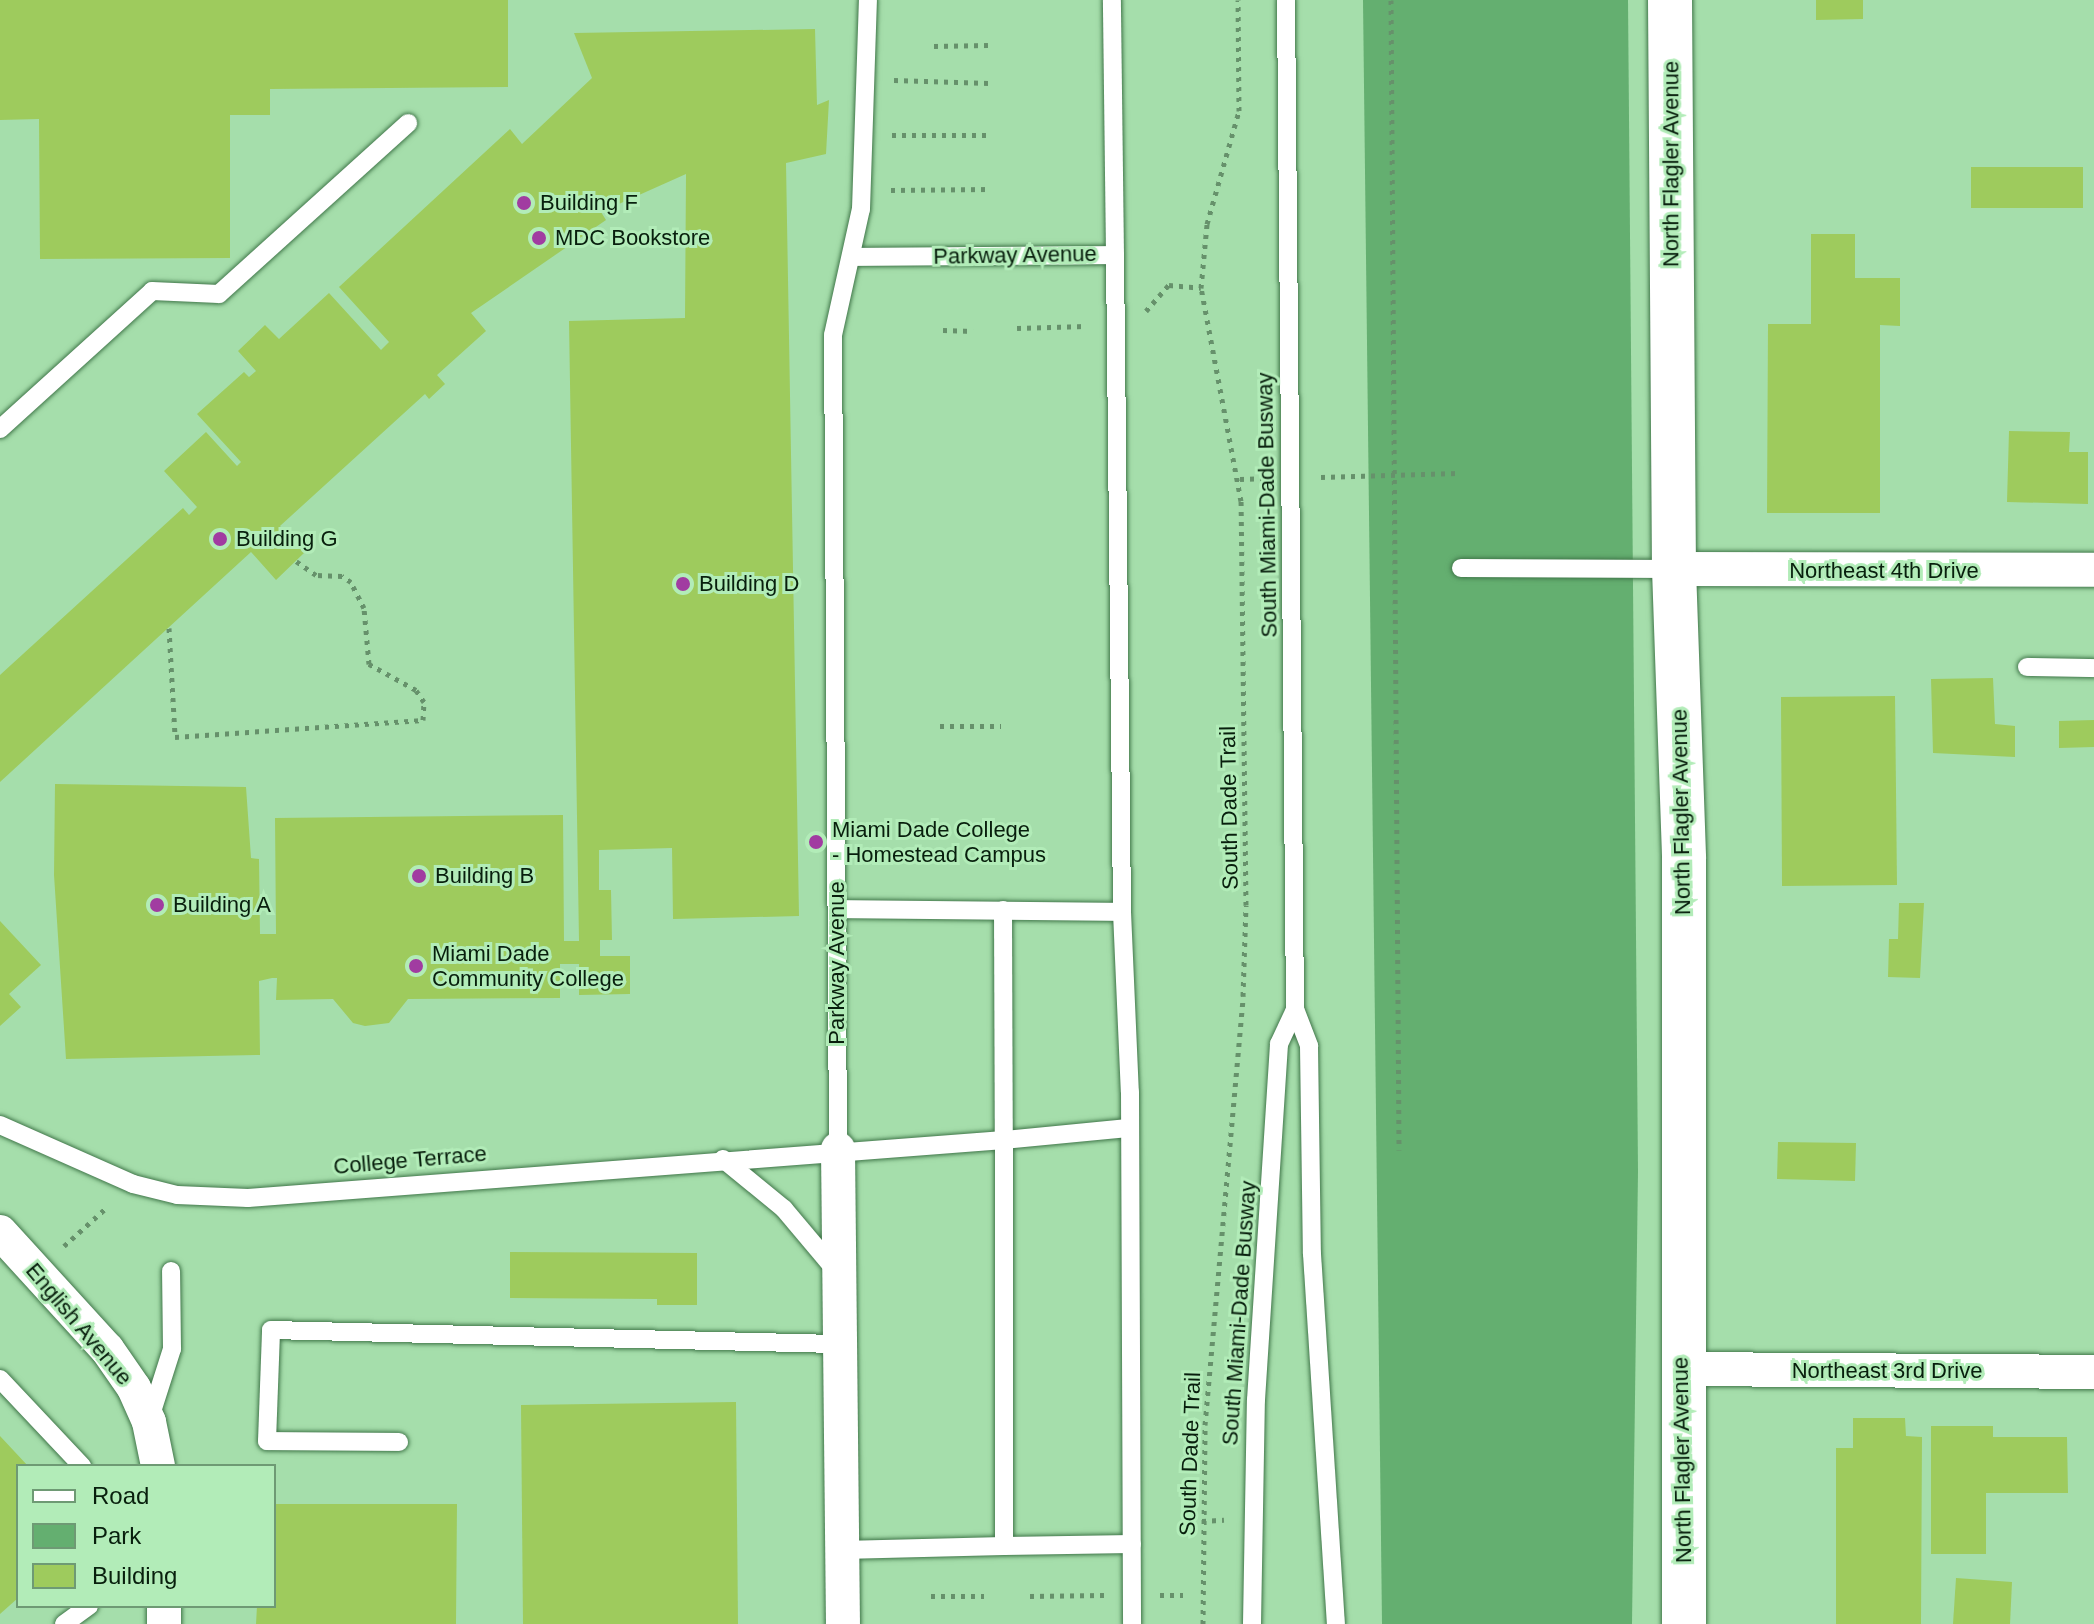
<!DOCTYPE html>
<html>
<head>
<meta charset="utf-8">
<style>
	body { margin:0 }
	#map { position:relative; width:2094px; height:1624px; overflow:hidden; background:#a5deab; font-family:Helvetica,sans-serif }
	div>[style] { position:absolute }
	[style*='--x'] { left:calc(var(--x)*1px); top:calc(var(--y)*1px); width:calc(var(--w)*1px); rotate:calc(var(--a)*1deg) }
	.green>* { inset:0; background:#64af70 }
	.building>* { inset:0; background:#9ecb5d }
	.path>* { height:5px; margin-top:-2.5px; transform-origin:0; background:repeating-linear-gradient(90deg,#66916b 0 4px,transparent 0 10px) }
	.roads { filter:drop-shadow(0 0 2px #41774a) drop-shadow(0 0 2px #41774a) }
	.lane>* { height:18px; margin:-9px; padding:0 9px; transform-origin:9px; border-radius:9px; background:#fff }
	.street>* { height:34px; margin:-17px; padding:0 17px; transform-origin:17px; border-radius:17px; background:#fff }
	.secondary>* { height:44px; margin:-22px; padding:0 22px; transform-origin:22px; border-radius:22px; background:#fff }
	.dots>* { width:22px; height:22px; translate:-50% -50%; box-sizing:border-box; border:4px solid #b2ecb8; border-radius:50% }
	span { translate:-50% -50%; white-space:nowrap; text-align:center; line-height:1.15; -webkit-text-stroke:6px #b2ecb8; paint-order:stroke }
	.street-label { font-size:22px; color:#081f0d }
	.poi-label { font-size:22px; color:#081f0d }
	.left { translate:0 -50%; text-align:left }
	.legend { position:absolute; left:16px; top:1464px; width:260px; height:144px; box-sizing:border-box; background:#b2ecb8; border:2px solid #6e9a74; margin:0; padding:10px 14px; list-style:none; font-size:24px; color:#081f0d }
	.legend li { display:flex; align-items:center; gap:16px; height:40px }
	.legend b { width:40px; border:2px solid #6e9a74 }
</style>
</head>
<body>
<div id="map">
	<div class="green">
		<div style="clip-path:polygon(1363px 0,1628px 0,1638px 1171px,1632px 1624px,1382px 1624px)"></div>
	</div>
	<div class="building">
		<div style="clip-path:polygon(0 0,508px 0,508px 87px,270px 89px,270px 115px,230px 115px,230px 258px,40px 259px,39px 119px,0 120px)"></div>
		<div style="clip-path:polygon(1816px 0,1863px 0,1863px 19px,1816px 20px)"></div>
		<div style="clip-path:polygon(815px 29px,817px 105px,829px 100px,826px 154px,786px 163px,799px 916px,673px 919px,672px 848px,599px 850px,599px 890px,611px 890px,612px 940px,600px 940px,600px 956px,630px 956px,630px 994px,579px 995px,579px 964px,560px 964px,560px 998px,408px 999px,389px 1023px,365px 1026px,353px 1023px,333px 999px,276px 1000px,277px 978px,272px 978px,259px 981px,260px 1055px,66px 1059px,54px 875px,55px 784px,246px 787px,251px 858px,259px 859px,260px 934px,276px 934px,275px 818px,563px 815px,564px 941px,579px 941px,569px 321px,685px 318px,686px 174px,601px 212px,606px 220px,471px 313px,486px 331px,437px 375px,445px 384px,429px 399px,425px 394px,280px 526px,304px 553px,276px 580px,251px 552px,0 782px,0 675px,183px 508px,189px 515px,197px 507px,164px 471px,206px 432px,237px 466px,241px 462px,197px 414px,244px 372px,249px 377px,256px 371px,238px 351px,265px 325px,279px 339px,329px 293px,381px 350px,389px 342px,339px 287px,510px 129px,522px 144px,592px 78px,574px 33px)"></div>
		<div style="clip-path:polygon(1971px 167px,2083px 167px,2083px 208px,1971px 208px)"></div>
		<div style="clip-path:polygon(1811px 234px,1855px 234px,1855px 278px,1900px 278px,1900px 326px,1880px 325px,1880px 513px,1767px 513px,1768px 324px,1811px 324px)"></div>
		<div style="clip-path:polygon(2009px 431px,2070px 432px,2069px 452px,2088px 452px,2088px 504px,2007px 502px)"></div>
		<div style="clip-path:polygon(1993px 678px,1995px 724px,2015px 726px,2015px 757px,1933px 753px,1931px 679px)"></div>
		<div style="clip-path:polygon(1895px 696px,1897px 885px,1782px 886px,1781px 697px)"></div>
		<div style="clip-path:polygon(2094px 720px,2094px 747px,2059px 748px,2059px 721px)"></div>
		<div style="clip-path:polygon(1899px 903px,1924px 903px,1920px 978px,1888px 977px,1889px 939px,1898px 939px)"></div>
		<div style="clip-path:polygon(0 921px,41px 965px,9px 994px,21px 1007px,0 1026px)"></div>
		<div style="clip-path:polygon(1778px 1142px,1856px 1143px,1855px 1181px,1777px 1179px)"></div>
		<div style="clip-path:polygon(510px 1252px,697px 1253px,697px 1305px,657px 1305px,657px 1299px,510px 1298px)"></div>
		<div style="clip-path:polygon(736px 1402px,738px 1624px,523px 1624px,521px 1405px)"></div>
		<div style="clip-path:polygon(1853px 1418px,1905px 1418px,1906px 1436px,1922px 1437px,1921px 1624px,1836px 1624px,1836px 1448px,1853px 1448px)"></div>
		<div style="clip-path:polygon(1931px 1426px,1993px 1426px,1993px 1437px,2067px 1437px,2068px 1493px,1986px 1493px,1986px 1554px,1931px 1554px)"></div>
		<div style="clip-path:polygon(0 1436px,28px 1466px,18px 1466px,18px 1598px,0 1614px)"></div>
		<div style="clip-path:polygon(274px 1504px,457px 1504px,456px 1624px,256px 1624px,257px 1606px,274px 1606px)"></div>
		<div style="clip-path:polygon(1956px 1578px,2012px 1582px,2010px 1624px,1953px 1624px)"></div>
	</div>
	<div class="path">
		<div style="--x:1391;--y:0;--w:1150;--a:89.6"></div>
		<div style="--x:934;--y:46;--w:54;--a:-1.1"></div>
		<div style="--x:894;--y:80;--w:95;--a:1.8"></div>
		<div style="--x:892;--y:135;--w:98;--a:0"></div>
		<div style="--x:891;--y:190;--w:100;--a:-0.6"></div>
		<div style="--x:1146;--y:311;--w:35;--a:-49"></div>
		<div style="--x:1169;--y:285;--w:32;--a:5"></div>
		<div style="--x:1017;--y:328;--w:69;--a:-1.7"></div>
		<div style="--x:943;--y:330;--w:30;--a:2"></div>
		<div style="--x:1321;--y:477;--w:137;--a:-1.7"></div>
		<div style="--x:1240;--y:479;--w:23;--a:-2"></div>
		<div style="--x:169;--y:628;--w:109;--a:86.8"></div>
		<div style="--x:175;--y:737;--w:249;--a:-3.9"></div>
		<div style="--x:423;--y:720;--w:18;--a:-87"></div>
		<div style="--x:424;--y:702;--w:14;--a:-124"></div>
		<div style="--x:416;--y:690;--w:54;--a:-151"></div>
		<div style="--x:369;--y:664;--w:56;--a:-95.1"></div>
		<div style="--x:364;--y:608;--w:29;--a:-117"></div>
		<div style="--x:351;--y:582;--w:11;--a:-146"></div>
		<div style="--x:342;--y:576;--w:26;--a:-178"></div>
		<div style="--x:316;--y:575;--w:24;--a:-145"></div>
		<div style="--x:940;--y:726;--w:61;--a:0"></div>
		<div style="--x:64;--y:1246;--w:55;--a:-42.1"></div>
		<div style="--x:1202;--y:1521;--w:22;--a:-3"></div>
		<div style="--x:1160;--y:1595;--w:23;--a:0"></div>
		<div style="--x:931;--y:1596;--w:53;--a:0"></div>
		<div style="--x:1030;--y:1596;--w:74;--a:-0.8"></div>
		<div style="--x:1203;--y:1624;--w:199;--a:-89.4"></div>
		<div style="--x:1205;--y:1425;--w:431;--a:-84.9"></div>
		<div style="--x:1243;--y:996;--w:91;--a:-88.1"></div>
		<div style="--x:1246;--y:905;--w:404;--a:-90.7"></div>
		<div style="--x:1241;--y:501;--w:217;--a:-100.6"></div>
		<div style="--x:1201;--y:288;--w:64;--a:-84.6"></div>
		<div style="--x:1207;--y:224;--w:117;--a:-74.2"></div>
		<div style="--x:1239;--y:111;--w:111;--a:-90.5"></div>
	</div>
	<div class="roads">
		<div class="lane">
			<div style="--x:1286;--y:0;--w:1009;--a:89.49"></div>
			<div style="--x:1295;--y:1009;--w:40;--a:69"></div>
			<div style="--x:1309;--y:1046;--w:208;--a:89.2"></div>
			<div style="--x:1312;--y:1254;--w:371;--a:86.3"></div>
			<div style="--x:1115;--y:255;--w:657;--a:89.39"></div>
			<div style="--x:852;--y:257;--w:263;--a:-0.4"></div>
			<div style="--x:1115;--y:255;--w:255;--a:-90.7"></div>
			<div style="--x:0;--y:429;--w:205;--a:-42.2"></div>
			<div style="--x:152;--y:291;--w:67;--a:2.6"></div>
			<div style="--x:219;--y:294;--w:255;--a:-42.1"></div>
			<div style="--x:1461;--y:568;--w:213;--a:0.3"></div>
			<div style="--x:2027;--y:667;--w:67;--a:0.9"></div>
			<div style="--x:838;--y:909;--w:284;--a:0.6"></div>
			<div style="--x:1122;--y:912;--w:180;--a:87.5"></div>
			<div style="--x:1130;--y:1092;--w:532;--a:89.78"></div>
			<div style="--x:1003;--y:910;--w:230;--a:89.8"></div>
			<div style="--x:1004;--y:1140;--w:126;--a:-5.5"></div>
			<div style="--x:0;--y:1125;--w:145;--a:23.9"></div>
			<div style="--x:133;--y:1184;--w:45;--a:14"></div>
			<div style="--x:177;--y:1195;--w:71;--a:2.4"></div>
			<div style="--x:248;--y:1198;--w:758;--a:-4.39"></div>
			<div style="--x:1004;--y:1140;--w:406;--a:90"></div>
			<div style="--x:1004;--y:1546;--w:162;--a:178.6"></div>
			<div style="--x:838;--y:1149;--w:814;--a:-90.35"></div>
			<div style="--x:833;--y:335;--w:129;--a:-77.5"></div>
			<div style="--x:861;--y:209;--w:209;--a:-88.1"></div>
			<div style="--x:723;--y:1159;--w:79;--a:39.3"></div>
			<div style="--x:784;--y:1209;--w:82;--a:49.9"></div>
			<div style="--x:0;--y:1379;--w:120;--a:46.7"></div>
			<div style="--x:149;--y:1421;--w:76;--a:-72.3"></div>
			<div style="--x:172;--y:1349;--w:78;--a:-90.7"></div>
			<div style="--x:399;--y:1442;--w:132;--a:-179.6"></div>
			<div style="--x:267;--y:1441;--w:111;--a:-87.9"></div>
			<div style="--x:271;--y:1330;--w:565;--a:1.42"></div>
			<div style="--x:1004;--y:1546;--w:128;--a:-0.9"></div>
			<div style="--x:64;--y:1624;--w:31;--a:-36"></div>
			<div style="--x:1252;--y:1624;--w:224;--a:-89"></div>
			<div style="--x:1256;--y:1400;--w:357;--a:-86.3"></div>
			<div style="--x:1279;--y:1044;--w:38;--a:-65"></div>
		</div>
		<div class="street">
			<div style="--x:1674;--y:569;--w:420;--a:0.1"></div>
			<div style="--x:838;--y:1149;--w:475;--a:89.4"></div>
			<div style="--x:0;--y:1232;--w:159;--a:47.6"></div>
			<div style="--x:107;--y:1349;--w:47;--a:55.3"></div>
			<div style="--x:134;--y:1388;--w:37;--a:66"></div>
			<div style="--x:149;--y:1422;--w:45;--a:78.4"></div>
			<div style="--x:1680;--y:1369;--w:414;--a:0.4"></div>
			<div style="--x:164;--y:1606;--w:18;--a:90"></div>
		</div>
		<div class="secondary">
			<div style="--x:1670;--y:0;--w:569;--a:89.6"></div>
			<div style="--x:1674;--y:569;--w:290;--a:88"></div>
			<div style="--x:1684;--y:859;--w:765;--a:90"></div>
		</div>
	</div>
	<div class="dots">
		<div style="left:524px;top:203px;background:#a13ca1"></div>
		<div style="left:539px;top:238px;background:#a13ca1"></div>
		<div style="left:220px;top:539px;background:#a13ca1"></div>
		<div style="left:683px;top:584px;background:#a13ca1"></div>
		<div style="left:816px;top:842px;background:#a13ca1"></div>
		<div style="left:419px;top:876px;background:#a13ca1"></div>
		<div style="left:157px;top:905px;background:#a13ca1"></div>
		<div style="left:416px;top:966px;background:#a13ca1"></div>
	</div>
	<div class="street-label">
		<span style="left:1671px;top:164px;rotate:-90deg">North Flagler Avenue</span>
		<span style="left:1015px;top:255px;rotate:-1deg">Parkway Avenue</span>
		<span style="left:1267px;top:505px;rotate:-91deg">South Miami-Dade Busway</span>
		<span style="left:1884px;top:571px">Northeast 4th Drive</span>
		<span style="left:1229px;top:808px;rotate:-91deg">South Dade Trail</span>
		<span style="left:1681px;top:812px;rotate:-91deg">North Flagler Avenue</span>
		<span style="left:837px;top:963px;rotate:-90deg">Parkway Avenue</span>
		<span style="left:410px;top:1160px;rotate:-5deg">College Terrace</span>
		<span style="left:1239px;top:1313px;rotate:-86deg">South Miami-Dade Busway</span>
		<span style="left:79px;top:1324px;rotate:50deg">English Avenue</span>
		<span style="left:1887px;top:1371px">Northeast 3rd Drive</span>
		<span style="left:1190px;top:1454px;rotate:-88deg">South Dade Trail</span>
		<span style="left:1682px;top:1460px;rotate:-91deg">North Flagler Avenue</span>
	</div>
	<div class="poi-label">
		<span class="left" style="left:540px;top:203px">Building F</span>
		<span class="left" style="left:555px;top:238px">MDC Bookstore</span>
		<span class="left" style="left:236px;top:539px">Building G</span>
		<span class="left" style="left:699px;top:584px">Building D</span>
		<span class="left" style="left:832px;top:842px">Miami Dade College<br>- Homestead Campus</span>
		<span class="left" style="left:435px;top:876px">Building B</span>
		<span class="left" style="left:173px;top:905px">Building A</span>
		<span class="left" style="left:432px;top:966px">Miami Dade<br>Community College</span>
	</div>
	<ul class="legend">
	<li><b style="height:10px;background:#fff"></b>Road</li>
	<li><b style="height:22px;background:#64af70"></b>Park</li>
	<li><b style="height:22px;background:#9ecb5d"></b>Building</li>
	</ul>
</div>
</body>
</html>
